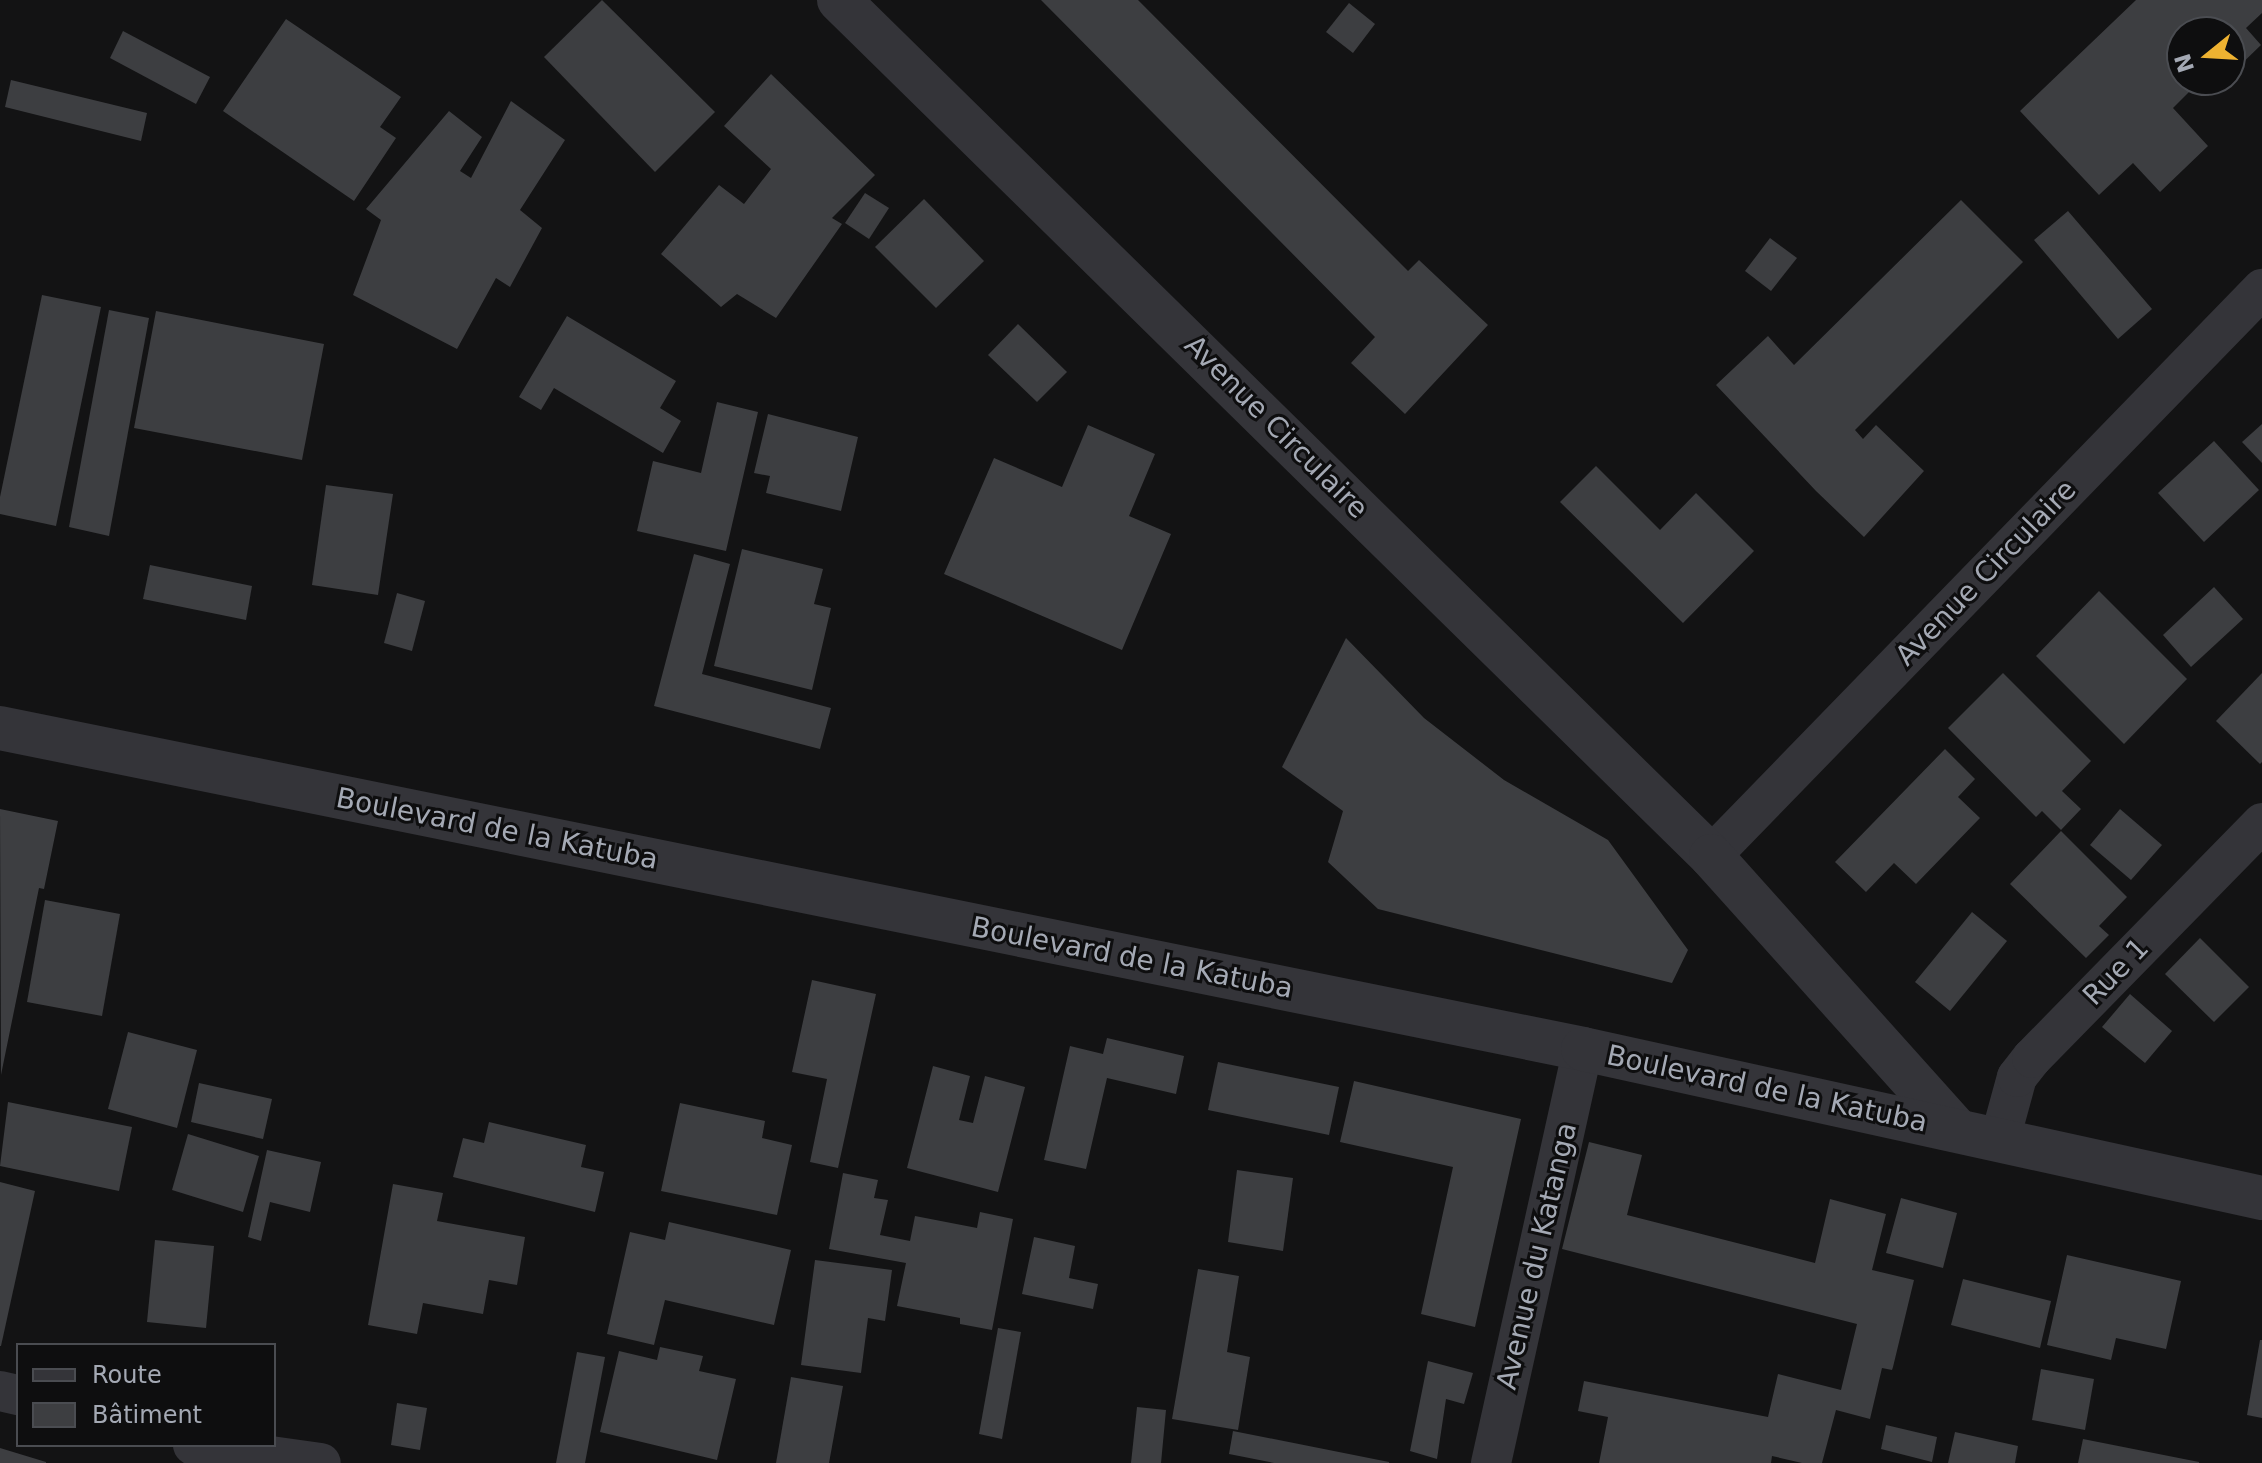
<!DOCTYPE html>
<html>
<head>
<meta charset="utf-8">
<style>
	body { margin:0 }
	#map { position:relative; width:2262px; height:1463px; overflow:hidden; background:#131314; font-family:"DejaVu Sans",sans-serif }
	div>[style] { position:absolute }
	[style*='--x'] { left:calc(var(--x)*1px); top:calc(var(--y)*1px); width:calc(var(--w)*1px); rotate:calc(var(--a)*1deg) }
	.building>* { inset:0; background:#3d3e41 }
	.minor>* { height:40px; margin:-20px; padding:0 20px; transform-origin:20px; border-radius:20px; background:#343439 }
	.tertiary>* { height:44px; margin:-22px; padding:0 22px; transform-origin:22px; border-radius:22px; background:#343439 }
	span { translate:-50% -50%; white-space:nowrap; text-align:center; line-height:1.15; -webkit-text-stroke:6px #0e0e0f; paint-order:stroke }
	.street-label { font-size:28px; color:#a4a9b4 }
	.legend { position:absolute; left:16px; top:1343px; width:260px; height:104px; box-sizing:border-box; background:#0e0e0f; border:2px solid #4a4c51; margin:0; padding:10px 14px; list-style:none; font-size:24px; color:#a4a9b4 }
	.legend li { display:flex; align-items:center; gap:16px; height:40px }
	.legend b { width:40px; border:2px solid #4a4c51 }
	.north { position:absolute; left:2166px; top:16px; width:80px; height:80px; box-sizing:border-box; background:#0e0e0f; border:2px solid #4a4c51; border-radius:50%; rotate:252deg; font-size:22px; font-weight:700; line-height:32px; text-align:center; color:#a4a9b4 }
	.north::after { content:''; display:block; margin:auto; width:28px; height:36px; background:#eeb231; clip-path:polygon(50% 0,100% 100%,50% 72%,0 100%) }
</style>
</head>
<body>
<div id="map">
	<div class="building">
		<div style="clip-path:polygon(602px 0,715px 112px,655px 172px,544px 57px)"></div>
		<div style="clip-path:polygon(1041px 0,1138px 0,1408px 271px,1419px 260px,1488px 325px,1405px 414px,1351px 363px,1375px 337px)"></div>
		<div style="clip-path:polygon(2136px 0,2262px 0,2262px 13px,2246px 28px,2261px 45px,2230px 75px,2230px 32px,2182px 32px,2182px 80px,2225px 80px,2208px 96px,2197px 84px,2173px 108px,2208px 146px,2160px 192px,2133px 163px,2099px 195px,2020px 111px)"></div>
		<div style="clip-path:polygon(1349px 3px,1375px 24px,1353px 53px,1326px 32px)"></div>
		<div style="clip-path:polygon(286px 19px,401px 97px,380px 127px,396px 138px,354px 201px,223px 111px)"></div>
		<div style="clip-path:polygon(123px 31px,210px 77px,196px 104px,110px 58px)"></div>
		<div style="clip-path:polygon(771px 74px,875px 175px,832px 218px,842px 224px,776px 318px,737px 294px,721px 307px,661px 254px,719px 185px,744px 204px,771px 169px,724px 126px)"></div>
		<div style="clip-path:polygon(11px 80px,147px 113px,141px 141px,5px 107px)"></div>
		<div style="clip-path:polygon(511px 101px,565px 140px,520px 210px,542px 228px,510px 287px,496px 278px,457px 349px,353px 295px,381px 220px,366px 209px,449px 111px,482px 137px,460px 171px,471px 178px)"></div>
		<div style="clip-path:polygon(865px 193px,889px 208px,869px 239px,845px 223px)"></div>
		<div style="clip-path:polygon(924px 199px,984px 261px,936px 308px,875px 247px)"></div>
		<div style="clip-path:polygon(1961px 200px,2023px 262px,1855px 430px,1863px 439px,1876px 425px,1924px 471px,1864px 537px,1816px 491px,1716px 385px,1768px 336px,1794px 365px)"></div>
		<div style="clip-path:polygon(2068px 211px,2152px 309px,2118px 339px,2034px 240px)"></div>
		<div style="clip-path:polygon(1770px 238px,1797px 258px,1771px 291px,1745px 271px)"></div>
		<div style="clip-path:polygon(42px 295px,101px 307px,56px 526px,0 514px,0 497px)"></div>
		<div style="clip-path:polygon(109px 310px,149px 318px,109px 536px,69px 527px)"></div>
		<div style="clip-path:polygon(156px 311px,324px 344px,302px 460px,134px 428px)"></div>
		<div style="clip-path:polygon(567px 316px,676px 381px,660px 408px,681px 421px,663px 453px,554px 388px,541px 410px,519px 397px)"></div>
		<div style="clip-path:polygon(1018px 324px,1067px 372px,1037px 402px,988px 355px)"></div>
		<div style="clip-path:polygon(717px 402px,758px 412px,726px 551px,637px 531px,653px 461px,701px 473px)"></div>
		<div style="clip-path:polygon(768px 414px,858px 437px,841px 511px,766px 493px,770px 476px,754px 473px)"></div>
		<div style="clip-path:polygon(2262px 424px,2262px 463px,2242px 442px)"></div>
		<div style="clip-path:polygon(1088px 425px,1155px 454px,1129px 516px,1171px 534px,1122px 650px,944px 574px,994px 458px,1062px 487px)"></div>
		<div style="clip-path:polygon(2214px 441px,2259px 490px,2204px 542px,2158px 493px)"></div>
		<div style="clip-path:polygon(1596px 466px,1660px 530px,1696px 493px,1754px 551px,1683px 623px,1560px 502px)"></div>
		<div style="clip-path:polygon(326px 485px,393px 494px,378px 595px,312px 585px)"></div>
		<div style="clip-path:polygon(742px 549px,823px 569px,814px 604px,831px 608px,812px 690px,714px 666px)"></div>
		<div style="clip-path:polygon(694px 554px,730px 564px,702px 674px,831px 708px,820px 749px,654px 706px)"></div>
		<div style="clip-path:polygon(150px 565px,252px 586px,246px 620px,143px 599px)"></div>
		<div style="clip-path:polygon(2214px 587px,2243px 619px,2191px 667px,2163px 635px)"></div>
		<div style="clip-path:polygon(2099px 591px,2187px 679px,2124px 744px,2036px 656px)"></div>
		<div style="clip-path:polygon(397px 593px,425px 601px,412px 651px,384px 643px)"></div>
		<div style="clip-path:polygon(1346px 638px,1424px 718px,1504px 780px,1608px 840px,1688px 950px,1672px 983px,1378px 909px,1328px 862px,1343px 811px,1282px 767px)"></div>
		<div style="clip-path:polygon(2003px 673px,2091px 761px,2062px 791px,2081px 809px,2061px 830px,2042px 811px,2036px 817px,1948px 728px)"></div>
		<div style="clip-path:polygon(2262px 673px,2262px 762px,2260px 764px,2216px 721px)"></div>
		<div style="clip-path:polygon(1945px 749px,1975px 779px,1958px 797px,1980px 818px,1916px 884px,1894px 863px,1866px 892px,1835px 862px)"></div>
		<div style="clip-path:polygon(0 809px,58px 821px,44px 889px,39px 888px,1px 1075px)"></div>
		<div style="clip-path:polygon(2120px 809px,2162px 845px,2131px 880px,2090px 845px)"></div>
		<div style="clip-path:polygon(2061px 831px,2127px 897px,2099px 926px,2109px 935px,2086px 958px,2010px 884px)"></div>
		<div style="clip-path:polygon(45px 900px,120px 914px,102px 1016px,27px 1002px)"></div>
		<div style="clip-path:polygon(1972px 912px,2007px 941px,1950px 1011px,1915px 982px)"></div>
		<div style="clip-path:polygon(2200px 938px,2249px 987px,2214px 1022px,2165px 974px)"></div>
		<div style="clip-path:polygon(812px 980px,876px 994px,838px 1168px,810px 1162px,827px 1079px,792px 1072px)"></div>
		<div style="clip-path:polygon(2130px 994px,2172px 1031px,2145px 1063px,2102px 1027px)"></div>
		<div style="clip-path:polygon(128px 1032px,197px 1050px,177px 1128px,108px 1109px)"></div>
		<div style="clip-path:polygon(1107px 1038px,1184px 1056px,1176px 1094px,1107px 1078px,1086px 1169px,1044px 1160px,1070px 1046px,1103px 1054px)"></div>
		<div style="clip-path:polygon(1218px 1062px,1339px 1087px,1329px 1135px,1208px 1110px)"></div>
		<div style="clip-path:polygon(933px 1066px,970px 1076px,959px 1120px,973px 1123px,985px 1076px,1025px 1087px,998px 1192px,907px 1168px)"></div>
		<div style="clip-path:polygon(1354px 1081px,1521px 1119px,1475px 1327px,1421px 1314px,1453px 1167px,1340px 1142px)"></div>
		<div style="clip-path:polygon(199px 1083px,272px 1099px,263px 1139px,191px 1122px)"></div>
		<div style="clip-path:polygon(8px 1102px,132px 1127px,119px 1191px,0 1166px)"></div>
		<div style="clip-path:polygon(680px 1103px,765px 1121px,762px 1138px,792px 1145px,777px 1215px,661px 1191px)"></div>
		<div style="clip-path:polygon(489px 1122px,586px 1145px,581px 1167px,604px 1172px,595px 1212px,453px 1177px,463px 1138px,484px 1143px)"></div>
		<div style="clip-path:polygon(188px 1134px,259px 1156px,243px 1212px,172px 1190px)"></div>
		<div style="clip-path:polygon(1589px 1142px,1642px 1155px,1627px 1215px,1815px 1263px,1830px 1199px,1886px 1214px,1872px 1270px,1914px 1280px,1893px 1367px,1892px 1370px,1882px 1368px,1870px 1419px,1836px 1410px,1822px 1463px,1802px 1463px,1772px 1456px,1771px 1463px,1599px 1463px,1608px 1417px,1578px 1411px,1584px 1381px,1768px 1417px,1778px 1374px,1841px 1390px,1857px 1324px,1562px 1249px)"></div>
		<div style="clip-path:polygon(267px 1150px,321px 1162px,310px 1212px,270px 1202px,261px 1241px,248px 1237px)"></div>
		<div style="clip-path:polygon(1237px 1170px,1293px 1178px,1283px 1251px,1228px 1242px)"></div>
		<div style="clip-path:polygon(843px 1173px,878px 1180px,874px 1198px,888px 1200px,880px 1235px,910px 1241px,915px 1216px,977px 1228px,980px 1212px,1013px 1219px,992px 1330px,960px 1324px,960px 1318px,897px 1306px,906px 1263px,829px 1249px)"></div>
		<div style="clip-path:polygon(0 1182px,35px 1191px,1px 1346px,0 1346px)"></div>
		<div style="clip-path:polygon(393px 1184px,443px 1193px,437px 1221px,525px 1237px,517px 1285px,489px 1280px,483px 1314px,423px 1303px,417px 1334px,368px 1325px)"></div>
		<div style="clip-path:polygon(1901px 1198px,1957px 1213px,1943px 1268px,1886px 1253px)"></div>
		<div style="clip-path:polygon(669px 1222px,791px 1250px,774px 1325px,665px 1300px,654px 1345px,607px 1334px,630px 1232px,665px 1240px)"></div>
		<div style="clip-path:polygon(1034px 1237px,1075px 1246px,1069px 1278px,1098px 1284px,1093px 1309px,1022px 1294px)"></div>
		<div style="clip-path:polygon(155px 1240px,214px 1246px,206px 1328px,147px 1322px)"></div>
		<div style="clip-path:polygon(2067px 1255px,2181px 1281px,2166px 1349px,2116px 1338px,2111px 1360px,2047px 1345px)"></div>
		<div style="clip-path:polygon(815px 1260px,892px 1270px,885px 1321px,868px 1318px,861px 1373px,801px 1365px)"></div>
		<div style="clip-path:polygon(1198px 1269px,1239px 1276px,1227px 1352px,1250px 1357px,1238px 1430px,1172px 1419px)"></div>
		<div style="clip-path:polygon(1963px 1279px,2051px 1301px,2040px 1348px,1951px 1325px)"></div>
		<div style="clip-path:polygon(998px 1328px,1021px 1332px,1002px 1439px,979px 1434px)"></div>
		<div style="clip-path:polygon(2260px 1340px,2262px 1340px,2262px 1418px,2247px 1415px)"></div>
		<div style="clip-path:polygon(660px 1347px,703px 1356px,699px 1371px,736px 1379px,717px 1460px,600px 1432px,619px 1351px,657px 1360px)"></div>
		<div style="clip-path:polygon(577px 1352px,605px 1357px,585px 1463px,556px 1463px)"></div>
		<div style="clip-path:polygon(1428px 1361px,1473px 1373px,1464px 1404px,1446px 1399px,1437px 1459px,1410px 1451px)"></div>
		<div style="clip-path:polygon(2041px 1369px,2094px 1379px,2085px 1430px,2032px 1420px)"></div>
		<div style="clip-path:polygon(791px 1377px,843px 1386px,829px 1463px,776px 1463px)"></div>
		<div style="clip-path:polygon(397px 1403px,427px 1408px,420px 1450px,391px 1445px)"></div>
		<div style="clip-path:polygon(1137px 1407px,1166px 1410px,1161px 1463px,1131px 1463px)"></div>
		<div style="clip-path:polygon(1886px 1425px,1937px 1437px,1932px 1462px,1881px 1449px)"></div>
		<div style="clip-path:polygon(1233px 1431px,1389px 1462px,1389px 1463px,1274px 1463px,1229px 1454px)"></div>
		<div style="clip-path:polygon(1955px 1432px,2018px 1446px,2015px 1463px,1948px 1463px)"></div>
		<div style="clip-path:polygon(2083px 1439px,2199px 1462px,2199px 1463px,2078px 1463px)"></div>
		<div style="clip-path:polygon(0 1448px,46px 1462px,46px 1463px,0 1463px)"></div>
	</div>
	<div class="minor">
		<div style="--x:1711;--y:856;--w:791;--a:-45.82"></div>
		<div style="--x:2000;--y:1139;--w:64;--a:-74.7"></div>
		<div style="--x:2017;--y:1077;--w:24;--a:-52"></div>
		<div style="--x:2032;--y:1058;--w:329;--a:-45.6"></div>
		<div style="--x:0;--y:1391;--w:18;--a:13"></div>
		<div style="--x:193;--y:1445;--w:129;--a:8"></div>
		<div style="--x:1491;--y:1463;--w:424;--a:-77.5"></div>
	</div>
	<div class="tertiary">
		<div style="--x:839;--y:0;--w:1222;--a:44.47"></div>
		<div style="--x:1711;--y:856;--w:367;--a:48.1"></div>
		<div style="--x:0;--y:728;--w:1615;--a:11.46"></div>
		<div style="--x:1583;--y:1049;--w:695;--a:12.38"></div>
	</div>
	<div class="street-label">
		<span style="left:1276px;top:427px;rotate:45deg">Avenue Circulaire</span>
		<span style="left:1986px;top:573px;rotate:-46deg">Avenue Circulaire</span>
		<span style="left:497px;top:829px;rotate:11deg">Boulevard de la Katuba</span>
		<span style="left:1132px;top:958px;rotate:11deg">Boulevard de la Katuba</span>
		<span style="left:2116px;top:972px;rotate:-46deg">Rue 1</span>
		<span style="left:1767px;top:1089px;rotate:12deg">Boulevard de la Katuba</span>
		<span style="left:1537px;top:1256px;rotate:-77deg">Avenue du Katanga</span>
	</div>
	<ul class="legend">
	<li><b style="height:10px;background:#343439"></b>Route</li>
	<li><b style="height:22px;background:#3d3e41"></b>Bâtiment</li>
	</ul>
	<div class="north">N</div>
</div>
</body>
</html>
